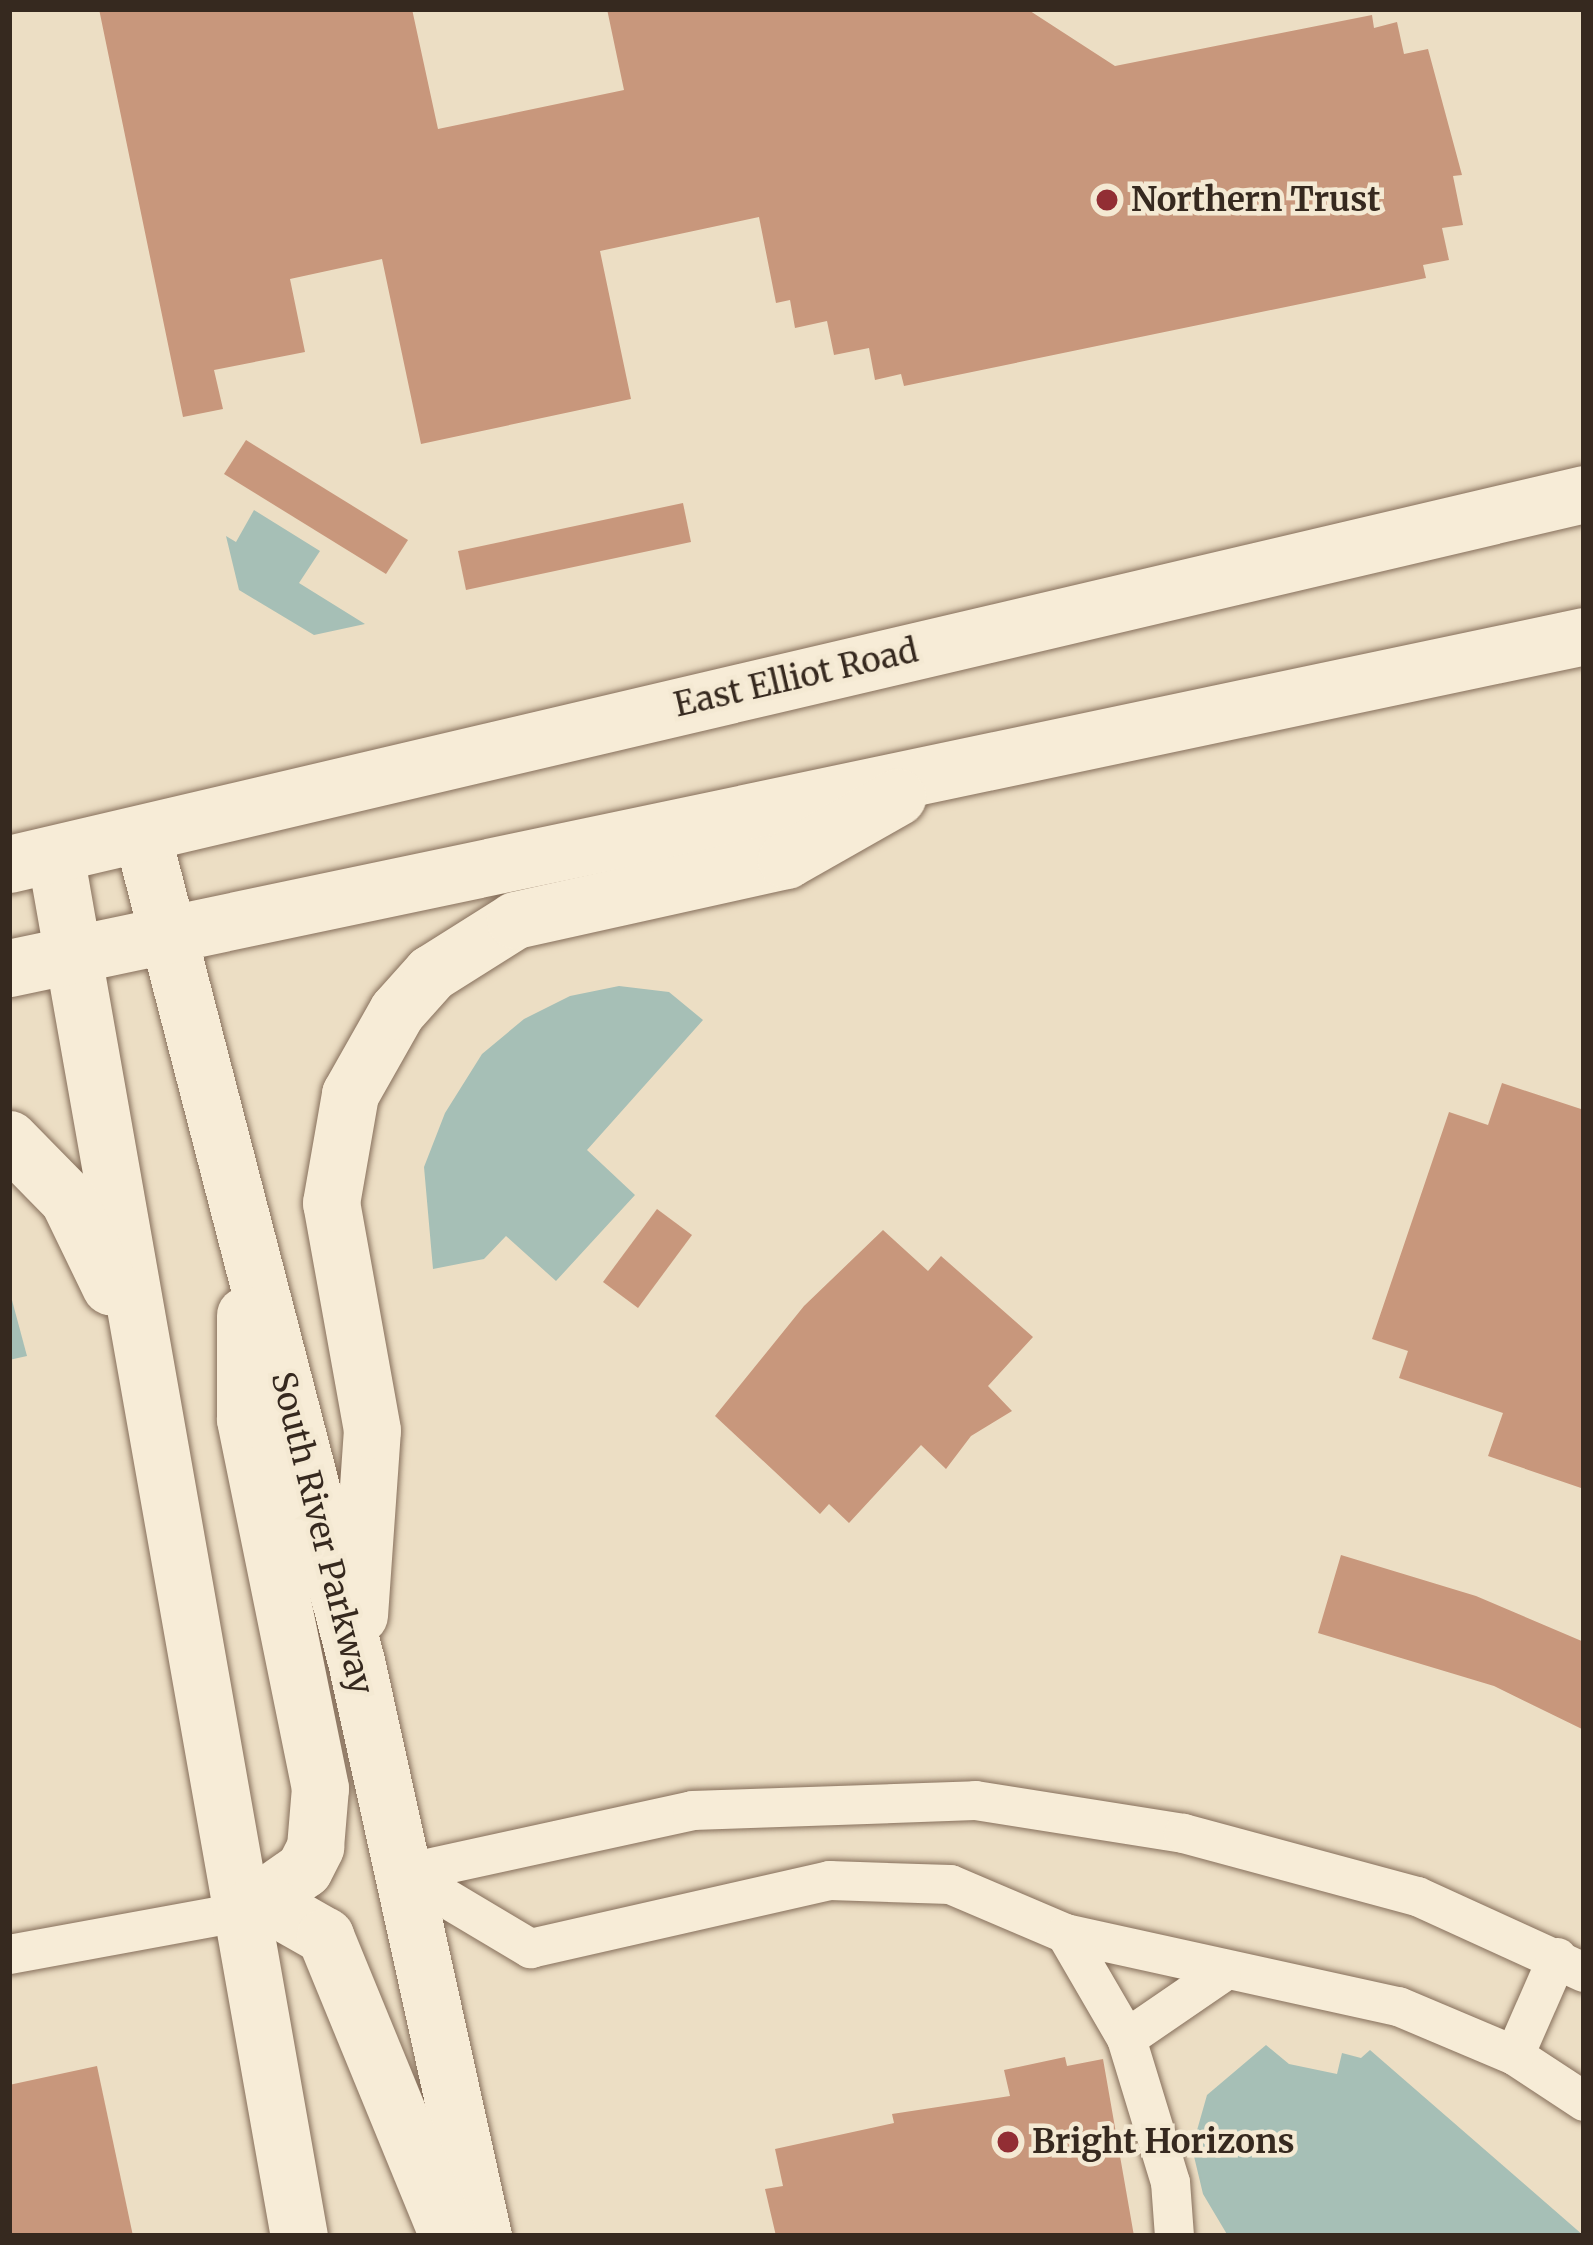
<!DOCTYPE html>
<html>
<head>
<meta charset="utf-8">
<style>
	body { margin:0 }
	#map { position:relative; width:1593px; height:2245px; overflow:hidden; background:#ecdec4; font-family:Merriweather,serif }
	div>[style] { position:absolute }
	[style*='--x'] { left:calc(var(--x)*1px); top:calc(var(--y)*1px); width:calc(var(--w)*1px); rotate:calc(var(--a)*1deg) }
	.water>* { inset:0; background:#a6bfb6 }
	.building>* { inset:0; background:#c8977c }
	.roads { filter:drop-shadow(0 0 3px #866f5b) drop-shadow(0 0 3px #866f5b) }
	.street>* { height:39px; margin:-19.5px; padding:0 19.5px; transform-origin:19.5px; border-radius:19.5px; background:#f7ecd7 }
	.secondary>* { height:57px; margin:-28.5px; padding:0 28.5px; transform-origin:28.5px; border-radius:28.5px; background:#f7ecd7 }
	.dots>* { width:33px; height:33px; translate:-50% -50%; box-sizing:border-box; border:6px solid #f4e9d3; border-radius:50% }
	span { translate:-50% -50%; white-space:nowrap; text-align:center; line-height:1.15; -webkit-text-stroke:9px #f4e9d3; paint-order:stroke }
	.poi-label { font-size:33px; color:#36291f; font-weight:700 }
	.left { translate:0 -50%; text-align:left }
	.street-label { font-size:33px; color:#36291f }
	.frame { position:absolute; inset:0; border:12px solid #36291f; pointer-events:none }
</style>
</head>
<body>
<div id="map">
	<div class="water">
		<div style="clip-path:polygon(254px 510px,320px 551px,299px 583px,365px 624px,314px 635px,239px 590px,226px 536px,236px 542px)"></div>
		<div style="clip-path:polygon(619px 986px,669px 992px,703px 1020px,587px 1150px,635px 1195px,556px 1281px,506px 1236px,484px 1259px,433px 1269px,424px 1167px,445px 1113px,482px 1054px,524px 1019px,570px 996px)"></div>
		<div style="clip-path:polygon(9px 1289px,27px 1356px,9px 1360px)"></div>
		<div style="clip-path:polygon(1266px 2045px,1289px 2064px,1337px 2074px,1342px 2053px,1361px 2058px,1370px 2050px,1584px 2236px,1228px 2236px,1203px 2194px,1192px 2148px,1207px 2095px)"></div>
	</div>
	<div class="building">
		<div style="clip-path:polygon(99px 9px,412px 9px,438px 129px,624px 90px,607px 9px,1027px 9px,1115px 66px,1372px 15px,1374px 28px,1397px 22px,1404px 54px,1428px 49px,1462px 175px,1453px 176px,1463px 225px,1442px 228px,1449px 260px,1423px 265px,1426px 278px,904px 386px,901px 374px,875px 380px,869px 348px,834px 355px,827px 321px,795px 328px,790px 300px,776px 303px,759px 217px,600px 251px,631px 399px,421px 444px,382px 259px,290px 279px,305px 352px,214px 370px,223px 409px,183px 417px)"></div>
		<div style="clip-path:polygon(246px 440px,408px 540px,386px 574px,224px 474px)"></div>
		<div style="clip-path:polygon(683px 503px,691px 542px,466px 590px,458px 551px)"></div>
		<div style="clip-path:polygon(1502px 1083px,1584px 1110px,1584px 1489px,1488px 1456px,1503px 1413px,1399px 1378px,1408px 1351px,1372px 1339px,1449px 1112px,1488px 1125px)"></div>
		<div style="clip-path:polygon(657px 1209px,692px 1235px,638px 1308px,603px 1282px)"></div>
		<div style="clip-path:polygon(883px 1230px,928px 1271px,941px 1256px,1033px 1337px,988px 1386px,1012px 1411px,971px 1436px,946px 1469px,921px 1445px,849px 1523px,829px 1504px,820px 1514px,715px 1416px,804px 1306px)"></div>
		<div style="clip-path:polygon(1341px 1555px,1476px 1596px,1584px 1642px,1584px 1730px,1494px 1686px,1318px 1633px)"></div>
		<div style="clip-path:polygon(1065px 2057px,1067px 2066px,1103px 2059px,1134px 2236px,776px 2236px,765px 2189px,783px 2186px,775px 2149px,894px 2123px,892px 2114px,1010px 2096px,1004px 2070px)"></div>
		<div style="clip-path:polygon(97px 2066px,133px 2236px,9px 2236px,9px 2085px)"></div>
	</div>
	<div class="roads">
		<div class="street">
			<div style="--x:404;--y:1873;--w:147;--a:30.8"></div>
			<div style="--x:530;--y:1948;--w:307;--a:-12.8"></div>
			<div style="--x:829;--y:1880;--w:121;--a:1.9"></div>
			<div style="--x:950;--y:1884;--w:125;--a:23.1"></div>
			<div style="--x:1065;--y:1933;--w:341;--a:12.4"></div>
			<div style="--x:1398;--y:2006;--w:126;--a:22.9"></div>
			<div style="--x:1514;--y:2055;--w:84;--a:33.3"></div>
			<div style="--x:404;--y:1873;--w:295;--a:-12.3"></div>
			<div style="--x:692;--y:1810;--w:283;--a:-2"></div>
			<div style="--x:975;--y:1800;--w:211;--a:9"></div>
			<div style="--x:1183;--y:1833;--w:242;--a:15.1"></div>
			<div style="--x:1417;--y:1896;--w:183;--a:24.5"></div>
			<div style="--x:1065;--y:1933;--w:121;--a:59.8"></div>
			<div style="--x:9;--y:1954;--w:239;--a:-10.4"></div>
			<div style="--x:1514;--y:2055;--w:107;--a:-66.3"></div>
			<div style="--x:1174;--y:2236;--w:54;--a:-94.2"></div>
			<div style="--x:1170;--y:2182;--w:151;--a:-107"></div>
			<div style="--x:1126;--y:2038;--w:115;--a:-34.4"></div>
		</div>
		<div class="secondary">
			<div style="--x:142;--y:835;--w:853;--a:75.48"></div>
			<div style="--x:356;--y:1661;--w:589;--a:77.55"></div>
			<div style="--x:55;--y:854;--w:1403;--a:79.99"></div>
			<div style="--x:9;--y:864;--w:1618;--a:-13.22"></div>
			<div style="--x:9;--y:968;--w:1610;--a:-11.9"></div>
			<div style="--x:9;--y:1139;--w:84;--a:45.5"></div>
			<div style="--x:68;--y:1199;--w:97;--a:64.2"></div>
			<div style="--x:359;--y:1615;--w:185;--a:-86"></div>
			<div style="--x:372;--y:1430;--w:231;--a:-100.2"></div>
			<div style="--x:331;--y:1203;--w:111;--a:-80.1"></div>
			<div style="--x:350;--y:1094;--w:95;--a:-60.5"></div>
			<div style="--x:397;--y:1011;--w:51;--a:-48.2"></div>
			<div style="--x:431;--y:973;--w:99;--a:-32.2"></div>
			<div style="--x:515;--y:920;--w:278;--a:-12.5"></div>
			<div style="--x:786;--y:860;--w:128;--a:-29.6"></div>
			<div style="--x:244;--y:1911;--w:73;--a:-35"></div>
			<div style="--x:304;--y:1869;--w:25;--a:-63"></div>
			<div style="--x:315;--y:1847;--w:59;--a:-85.2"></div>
			<div style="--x:320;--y:1788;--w:377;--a:-101.5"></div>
			<div style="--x:245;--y:1419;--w:104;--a:-90"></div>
			<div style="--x:244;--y:1911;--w:37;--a:0"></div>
			<div style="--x:281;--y:1911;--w:51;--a:29.6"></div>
			<div style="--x:325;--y:1936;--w:324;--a:67.7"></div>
		</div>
	</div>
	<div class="dots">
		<div style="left:1107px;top:200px;background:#922e34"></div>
		<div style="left:1008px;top:2142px;background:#922e34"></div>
	</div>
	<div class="poi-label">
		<span class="left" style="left:1131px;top:200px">Northern Trust</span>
		<span class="left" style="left:1032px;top:2142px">Bright Horizons</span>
	</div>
	<div class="street-label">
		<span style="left:796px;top:678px;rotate:-13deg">East Elliot Road</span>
		<span style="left:322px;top:1533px;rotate:76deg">South River Parkway</span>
	</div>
	<div class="frame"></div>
</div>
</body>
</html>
